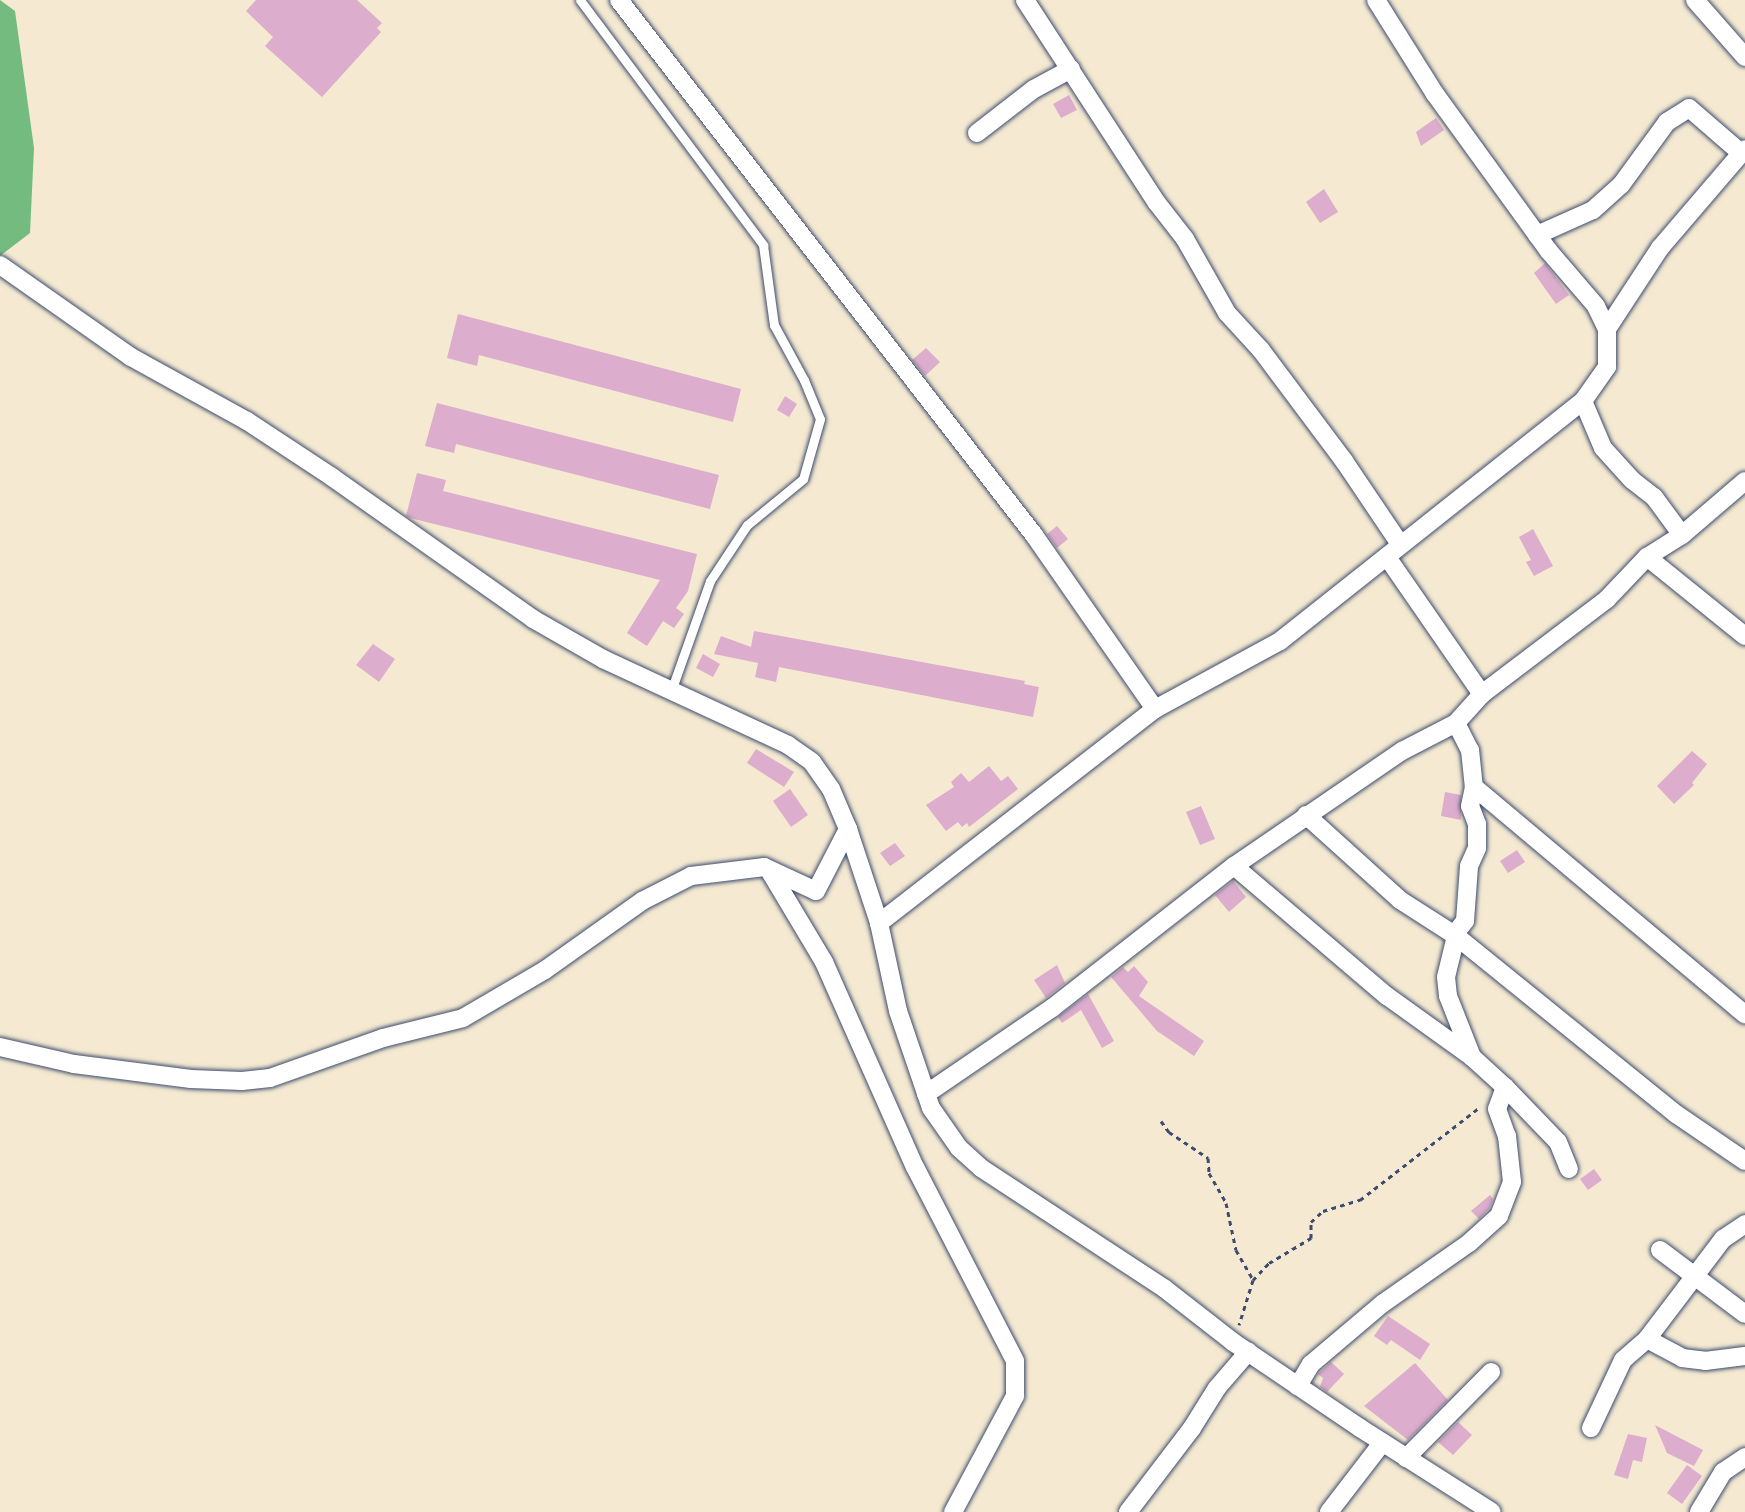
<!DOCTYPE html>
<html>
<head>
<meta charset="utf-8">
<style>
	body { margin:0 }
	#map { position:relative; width:1745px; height:1512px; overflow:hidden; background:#f5ead1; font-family:"Balsamiq Sans",sans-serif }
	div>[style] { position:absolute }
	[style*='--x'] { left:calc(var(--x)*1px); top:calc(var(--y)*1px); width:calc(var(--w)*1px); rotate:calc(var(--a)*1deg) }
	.forest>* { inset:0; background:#74bb80 }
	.building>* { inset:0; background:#dcadcc }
	.path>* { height:3px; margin-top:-1.5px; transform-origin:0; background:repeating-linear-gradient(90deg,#3c4b6f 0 4.5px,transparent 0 9px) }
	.roads { filter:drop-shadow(0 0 2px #3c4b6f) drop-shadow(0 0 2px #3c4b6f) }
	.lane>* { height:9px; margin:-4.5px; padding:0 4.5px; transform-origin:4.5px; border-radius:4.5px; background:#fff }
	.street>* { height:18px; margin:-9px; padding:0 9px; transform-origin:9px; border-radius:9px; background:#fff }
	span { translate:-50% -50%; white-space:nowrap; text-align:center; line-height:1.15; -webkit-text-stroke:4.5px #fcf5e5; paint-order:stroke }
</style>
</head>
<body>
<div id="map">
	<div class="forest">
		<div style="clip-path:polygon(0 0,15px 11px,34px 148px,30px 233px,0 256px)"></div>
	</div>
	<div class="building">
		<div style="clip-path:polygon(256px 0,357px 0,382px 23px,377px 28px,381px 32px,322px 97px,265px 46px,273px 37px,246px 11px)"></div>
		<div style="clip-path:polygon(1069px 95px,1077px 110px,1061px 118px,1053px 104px)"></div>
		<div style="clip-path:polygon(1436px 118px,1444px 130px,1421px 146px,1416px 132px)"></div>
		<div style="clip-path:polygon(1324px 189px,1338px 212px,1320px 223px,1306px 202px)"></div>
		<div style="clip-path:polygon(1545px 263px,1569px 295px,1556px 304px,1534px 273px)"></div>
		<div style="clip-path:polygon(458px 314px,741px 389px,733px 422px,479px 355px,477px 366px,447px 358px)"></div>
		<div style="clip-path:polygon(926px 348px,940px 362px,925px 376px,912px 360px)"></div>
		<div style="clip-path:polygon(785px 396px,797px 404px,789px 417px,777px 410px)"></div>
		<div style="clip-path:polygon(437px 403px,719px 475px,710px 509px,456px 444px,454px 453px,425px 446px)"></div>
		<div style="clip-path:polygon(417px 473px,446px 480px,443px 491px,697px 554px,688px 591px,676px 608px,684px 614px,674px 628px,663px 621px,647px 646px,627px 633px,660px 580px,410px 518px,406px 516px)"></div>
		<div style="clip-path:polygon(1057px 526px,1068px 539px,1057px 548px,1047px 534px)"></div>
		<div style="clip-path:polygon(1533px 529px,1553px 566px,1534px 576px,1526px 562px,1531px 560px,1519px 537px)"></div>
		<div style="clip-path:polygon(754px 631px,1025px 681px,1024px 684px,1039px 687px,1033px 717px,779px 667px,776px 682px,755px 677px,758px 663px,714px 654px,721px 636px,751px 647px)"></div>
		<div style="clip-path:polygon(373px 644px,395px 659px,379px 682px,356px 665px)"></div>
		<div style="clip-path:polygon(703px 654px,720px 664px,713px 677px,696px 668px)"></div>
		<div style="clip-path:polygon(756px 749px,794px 772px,784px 787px,747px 763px)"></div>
		<div style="clip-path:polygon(1692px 751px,1707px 764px,1692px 783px,1694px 785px,1674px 804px,1657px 786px)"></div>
		<div style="clip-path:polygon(989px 766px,1001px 781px,1008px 776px,1018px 789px,969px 827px,967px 823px,962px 827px,958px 822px,946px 831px,926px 805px,954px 787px,951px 782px,961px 773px,969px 782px)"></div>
		<div style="clip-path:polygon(790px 789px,808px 815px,791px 827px,773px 801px)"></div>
		<div style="clip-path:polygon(1445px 792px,1461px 795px,1461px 820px,1441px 816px)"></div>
		<div style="clip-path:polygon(1201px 806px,1215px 839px,1200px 845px,1186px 812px)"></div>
		<div style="clip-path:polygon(895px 843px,905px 856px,890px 866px,880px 853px)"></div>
		<div style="clip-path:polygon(1517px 850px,1525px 862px,1508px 873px,1500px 861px)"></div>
		<div style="clip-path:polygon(1233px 881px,1246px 897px,1229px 912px,1215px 895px)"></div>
		<div style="clip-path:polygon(1057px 965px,1065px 983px,1046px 998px,1034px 980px)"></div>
		<div style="clip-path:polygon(1134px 966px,1148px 982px,1139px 996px,1204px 1041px,1194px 1056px,1157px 1031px,1111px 977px,1123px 967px,1128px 972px)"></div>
		<div style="clip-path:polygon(1088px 994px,1114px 1041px,1102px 1048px,1081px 1010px,1062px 1023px,1058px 1017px)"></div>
		<div style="clip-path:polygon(1594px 1169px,1602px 1180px,1588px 1190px,1580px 1179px)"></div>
		<div style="clip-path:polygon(1490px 1195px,1493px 1199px,1489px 1209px,1479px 1219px,1471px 1211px)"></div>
		<div style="clip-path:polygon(1388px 1316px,1430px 1344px,1420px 1360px,1391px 1340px,1387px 1345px,1374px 1336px)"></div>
		<div style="clip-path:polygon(1331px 1362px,1344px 1374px,1327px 1392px,1320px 1387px,1323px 1378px,1318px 1374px)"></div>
		<div style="clip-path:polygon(1415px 1363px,1448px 1400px,1408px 1440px,1364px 1406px)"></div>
		<div style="clip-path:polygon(1458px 1422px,1472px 1435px,1453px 1455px,1438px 1442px)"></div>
		<div style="clip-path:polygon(1655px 1425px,1703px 1450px,1694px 1466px,1667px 1453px)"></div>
		<div style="clip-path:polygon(1628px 1434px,1647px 1438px,1642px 1462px,1633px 1460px,1628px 1479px,1614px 1475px)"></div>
		<div style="clip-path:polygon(1687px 1465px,1702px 1476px,1682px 1504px,1667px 1493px)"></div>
	</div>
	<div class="path">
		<div style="--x:1161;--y:1121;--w:14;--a:54"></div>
		<div style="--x:1169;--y:1132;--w:47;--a:33.7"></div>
		<div style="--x:1208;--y:1158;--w:15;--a:86"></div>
		<div style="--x:1209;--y:1173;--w:34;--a:60"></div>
		<div style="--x:1226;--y:1203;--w:48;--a:78"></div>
		<div style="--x:1236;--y:1250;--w:34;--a:60"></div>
		<div style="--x:1253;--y:1280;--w:47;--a:107.3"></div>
		<div style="--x:1253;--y:1280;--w:23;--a:-47"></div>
		<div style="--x:1269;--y:1263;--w:49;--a:-30.8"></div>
		<div style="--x:1311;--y:1238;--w:16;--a:-90"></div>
		<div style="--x:1311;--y:1222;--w:16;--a:-43"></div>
		<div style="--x:1323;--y:1211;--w:39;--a:-17"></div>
		<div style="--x:1360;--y:1200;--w:152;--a:-37.8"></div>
	</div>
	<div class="roads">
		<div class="lane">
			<div style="--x:580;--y:0;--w:306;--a:53.2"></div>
			<div style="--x:763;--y:245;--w:81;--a:82.2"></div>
			<div style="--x:774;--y:325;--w:63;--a:61.4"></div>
			<div style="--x:804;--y:380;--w:42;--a:67.7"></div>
			<div style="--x:820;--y:419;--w:62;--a:105.8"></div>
			<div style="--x:803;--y:479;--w:72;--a:140.6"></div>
			<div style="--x:747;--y:525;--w:67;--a:123.5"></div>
			<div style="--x:710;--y:581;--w:117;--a:109.5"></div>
		</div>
		<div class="street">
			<div style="--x:619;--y:0;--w:677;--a:52.2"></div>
			<div style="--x:1034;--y:535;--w:212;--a:55.2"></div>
			<div style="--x:1025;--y:0;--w:242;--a:57"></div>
			<div style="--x:1157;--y:203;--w:46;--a:52.1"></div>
			<div style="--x:1185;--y:239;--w:85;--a:60.4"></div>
			<div style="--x:1227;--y:313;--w:50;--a:47.4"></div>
			<div style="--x:1261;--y:350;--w:139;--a:53.2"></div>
			<div style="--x:1344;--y:461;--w:100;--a:56"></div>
			<div style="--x:1695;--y:0;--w:76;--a:48.7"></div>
			<div style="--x:977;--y:133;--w:72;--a:-37.7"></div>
			<div style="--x:1034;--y:89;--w:42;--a:-28.4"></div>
			<div style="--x:1537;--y:235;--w:61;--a:-24.1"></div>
			<div style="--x:1593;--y:210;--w:38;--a:-42"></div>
			<div style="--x:1621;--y:185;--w:78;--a:-53.9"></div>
			<div style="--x:1667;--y:122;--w:26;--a:-32"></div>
			<div style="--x:1689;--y:108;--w:69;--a:40.9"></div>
			<div style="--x:0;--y:265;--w:160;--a:35.1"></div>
			<div style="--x:131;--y:357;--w:132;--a:28.9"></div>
			<div style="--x:247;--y:421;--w:102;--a:33.4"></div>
			<div style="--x:332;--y:477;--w:246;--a:35.2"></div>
			<div style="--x:533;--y:619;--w:81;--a:29.7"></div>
			<div style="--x:603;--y:659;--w:204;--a:24.9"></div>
			<div style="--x:788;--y:745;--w:29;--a:35"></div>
			<div style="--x:812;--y:762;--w:33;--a:55"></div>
			<div style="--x:831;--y:789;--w:43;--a:67"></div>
			<div style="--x:848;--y:829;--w:99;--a:71.7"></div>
			<div style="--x:879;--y:923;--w:90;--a:77.8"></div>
			<div style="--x:898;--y:1011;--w:102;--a:71.2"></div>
			<div style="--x:931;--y:1108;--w:49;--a:55"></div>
			<div style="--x:959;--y:1148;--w:30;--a:42"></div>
			<div style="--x:981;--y:1168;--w:220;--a:33.3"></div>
			<div style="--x:1165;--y:1289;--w:86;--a:37.9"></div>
			<div style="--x:1233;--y:1342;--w:153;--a:34.1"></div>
			<div style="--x:1360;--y:1428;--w:156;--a:32.5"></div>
			<div style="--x:1607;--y:329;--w:97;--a:-56.8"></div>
			<div style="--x:1660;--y:248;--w:130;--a:-49.4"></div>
			<div style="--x:1583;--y:401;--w:51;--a:66.9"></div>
			<div style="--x:1603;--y:448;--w:43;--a:47.8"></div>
			<div style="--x:1632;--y:480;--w:28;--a:38"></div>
			<div style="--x:1654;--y:497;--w:47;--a:53.6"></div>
			<div style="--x:1387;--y:557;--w:167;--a:55.3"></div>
			<div style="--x:1647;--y:557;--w:126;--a:38.9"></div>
			<div style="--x:1456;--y:723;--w:30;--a:63"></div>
			<div style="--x:1470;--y:750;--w:37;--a:84"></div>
			<div style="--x:1474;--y:787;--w:354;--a:40"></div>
			<div style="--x:1306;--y:815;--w:127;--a:42.1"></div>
			<div style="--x:1400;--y:900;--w:67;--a:32.7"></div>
			<div style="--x:1456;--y:936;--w:283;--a:39"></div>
			<div style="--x:1676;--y:1114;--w:83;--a:34.3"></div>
			<div style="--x:1234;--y:866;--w:201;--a:40.4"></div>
			<div style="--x:1387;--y:996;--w:105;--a:35.7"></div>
			<div style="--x:1472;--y:1057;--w:45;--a:42.3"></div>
			<div style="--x:1505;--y:1087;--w:23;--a:110"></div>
			<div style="--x:1497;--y:1109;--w:29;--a:70"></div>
			<div style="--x:1507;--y:1136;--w:46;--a:83.8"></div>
			<div style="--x:1512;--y:1182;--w:36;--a:111"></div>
			<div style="--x:1499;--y:1216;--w:40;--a:138"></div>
			<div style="--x:1469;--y:1243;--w:106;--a:145"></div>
			<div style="--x:1382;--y:1304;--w:93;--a:139.8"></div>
			<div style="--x:1311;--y:1364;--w:26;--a:121"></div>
			<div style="--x:769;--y:870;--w:107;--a:59.1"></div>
			<div style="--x:824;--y:962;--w:224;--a:66.1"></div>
			<div style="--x:915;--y:1167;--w:218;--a:62.7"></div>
			<div style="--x:1015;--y:1361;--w:35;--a:90"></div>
			<div style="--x:1015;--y:1396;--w:132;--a:118.1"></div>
			<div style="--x:879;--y:923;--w:349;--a:-37.8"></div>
			<div style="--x:1155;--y:709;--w:142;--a:-28.5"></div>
			<div style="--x:1280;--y:641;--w:387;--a:-38.4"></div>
			<div style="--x:1583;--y:401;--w:42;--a:-54.8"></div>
			<div style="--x:1607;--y:367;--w:38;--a:-90"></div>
			<div style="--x:1607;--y:329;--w:25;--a:-116"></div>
			<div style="--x:1596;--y:306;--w:74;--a:-130.6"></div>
			<div style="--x:1548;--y:250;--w:193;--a:-125.9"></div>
			<div style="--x:1435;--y:94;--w:111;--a:-122.1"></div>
			<div style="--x:1454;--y:935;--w:18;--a:-52"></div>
			<div style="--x:1465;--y:921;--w:55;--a:-85.8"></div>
			<div style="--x:1469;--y:866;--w:20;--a:-66"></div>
			<div style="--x:1477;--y:848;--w:24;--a:-90"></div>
			<div style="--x:1477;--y:824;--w:19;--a:-111"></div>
			<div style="--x:1470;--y:806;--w:19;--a:-78"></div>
			<div style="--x:1456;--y:936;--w:42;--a:103.7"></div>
			<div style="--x:1446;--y:977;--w:19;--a:84"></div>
			<div style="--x:1448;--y:996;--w:66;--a:68.5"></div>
			<div style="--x:0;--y:1047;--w:76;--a:12.9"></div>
			<div style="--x:74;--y:1064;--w:118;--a:7.3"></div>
			<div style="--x:191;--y:1079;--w:51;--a:2.2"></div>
			<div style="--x:242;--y:1081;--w:28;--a:-6"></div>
			<div style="--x:270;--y:1078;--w:120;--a:-19.5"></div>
			<div style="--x:383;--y:1038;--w:82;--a:-14"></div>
			<div style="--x:463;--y:1018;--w:95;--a:-30.3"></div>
			<div style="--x:545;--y:970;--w:119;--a:-35.4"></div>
			<div style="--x:642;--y:901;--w:55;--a:-27"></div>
			<div style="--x:691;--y:876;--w:74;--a:-7"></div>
			<div style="--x:764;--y:867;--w:57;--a:24.8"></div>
			<div style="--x:816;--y:891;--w:70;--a:-62.7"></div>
			<div style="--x:1505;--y:1087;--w:76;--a:46.1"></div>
			<div style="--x:1558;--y:1142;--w:29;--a:68"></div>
			<div style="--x:926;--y:1094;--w:153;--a:-34.3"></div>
			<div style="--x:1052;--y:1008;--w:231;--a:-38"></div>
			<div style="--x:1234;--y:866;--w:204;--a:-34.4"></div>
			<div style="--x:1402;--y:751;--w:61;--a:-27.4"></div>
			<div style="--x:1456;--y:723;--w:39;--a:-48"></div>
			<div style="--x:1482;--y:694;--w:157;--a:-37.2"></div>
			<div style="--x:1607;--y:599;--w:58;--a:-46.4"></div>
			<div style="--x:1647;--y:557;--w:41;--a:-32.2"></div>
			<div style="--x:1682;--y:535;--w:83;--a:-40.6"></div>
			<div style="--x:1660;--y:1250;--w:106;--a:37"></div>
			<div style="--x:1647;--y:1339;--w:40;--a:28"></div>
			<div style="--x:1682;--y:1358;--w:23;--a:7"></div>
			<div style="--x:1705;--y:1361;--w:40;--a:-7.1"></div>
			<div style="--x:1591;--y:1428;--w:75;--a:-64.8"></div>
			<div style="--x:1623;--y:1360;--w:32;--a:-41"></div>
			<div style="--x:1647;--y:1339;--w:126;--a:-52.8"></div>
			<div style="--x:1723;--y:1239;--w:27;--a:-34"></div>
			<div style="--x:1406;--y:1458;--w:121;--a:-45.3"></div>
			<div style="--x:1128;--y:1512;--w:106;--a:-52.7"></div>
			<div style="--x:1192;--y:1428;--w:47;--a:-58"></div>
			<div style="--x:1217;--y:1388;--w:48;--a:-49.3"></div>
			<div style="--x:1329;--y:1512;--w:88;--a:-52.4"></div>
			<div style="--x:1699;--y:1512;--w:47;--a:-59"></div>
			<div style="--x:1723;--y:1472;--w:27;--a:-34"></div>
		</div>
	</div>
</div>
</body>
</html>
